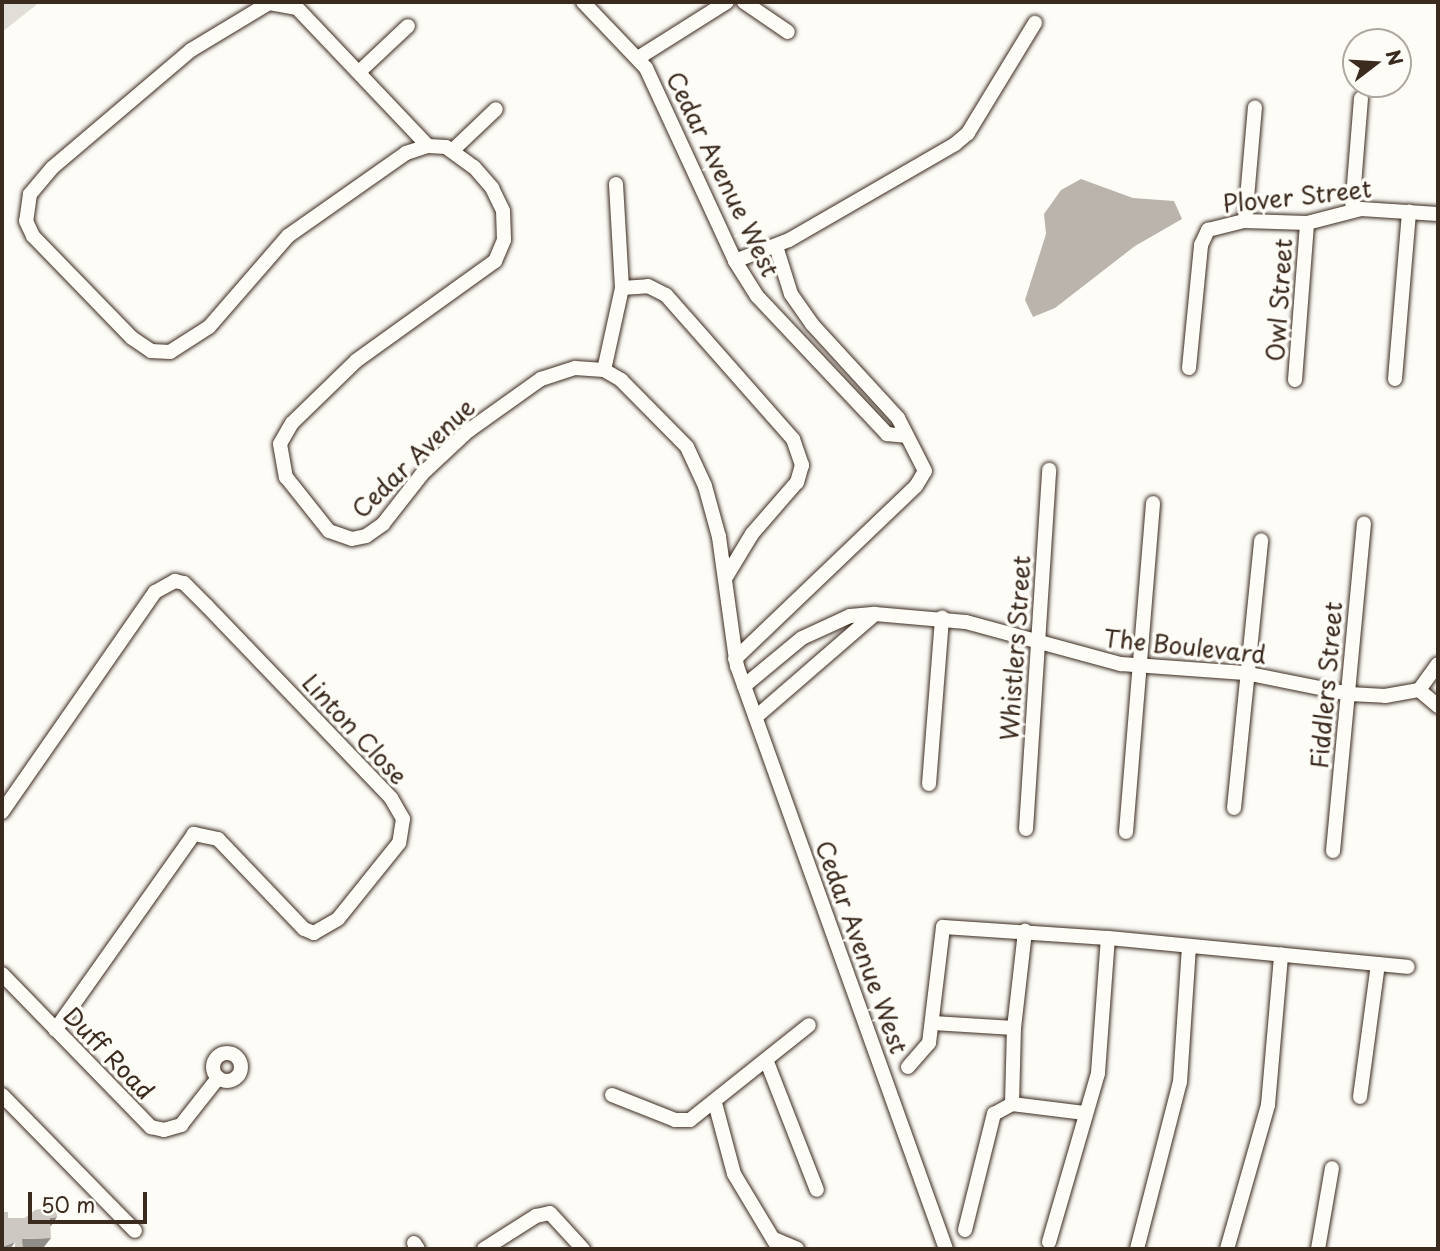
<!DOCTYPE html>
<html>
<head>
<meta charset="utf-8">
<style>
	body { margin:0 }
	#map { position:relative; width:1440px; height:1251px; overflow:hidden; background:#fdfcf7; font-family:"Playpen Sans",sans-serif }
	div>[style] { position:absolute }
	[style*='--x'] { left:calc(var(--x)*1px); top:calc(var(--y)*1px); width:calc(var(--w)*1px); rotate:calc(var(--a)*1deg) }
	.green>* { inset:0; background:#e1ded7 }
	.water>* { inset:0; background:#bbb4ad }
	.roads { filter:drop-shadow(0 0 2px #3b2a1e) drop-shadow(0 0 2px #3b2a1e) }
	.street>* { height:14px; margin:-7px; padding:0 7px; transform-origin:7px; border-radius:7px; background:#fdfcf7 }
	.street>.ring { margin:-7px; padding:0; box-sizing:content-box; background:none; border:14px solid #fdfcf7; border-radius:50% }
	.shaded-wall>* { inset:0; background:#908c88 }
	.building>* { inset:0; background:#cdc8c2 }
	span { translate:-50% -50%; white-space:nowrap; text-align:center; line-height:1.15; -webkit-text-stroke:7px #fdfcf7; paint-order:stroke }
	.street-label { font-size:24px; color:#3b2a1e }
	.frame { position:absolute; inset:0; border:4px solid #3b2a1e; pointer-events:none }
	.north { position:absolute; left:1342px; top:28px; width:70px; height:70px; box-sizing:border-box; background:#fdfcf7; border:2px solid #afa8a0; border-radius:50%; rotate:73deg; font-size:19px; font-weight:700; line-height:28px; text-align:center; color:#3b2a1e }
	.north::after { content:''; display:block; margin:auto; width:24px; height:32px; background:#3b2a1e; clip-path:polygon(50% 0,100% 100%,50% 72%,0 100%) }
	.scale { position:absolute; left:28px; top:1192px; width:119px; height:32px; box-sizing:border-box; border:4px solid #3b2a1e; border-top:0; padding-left:9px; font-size:21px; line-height:24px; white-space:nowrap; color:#3b2a1e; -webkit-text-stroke:5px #fdfcf7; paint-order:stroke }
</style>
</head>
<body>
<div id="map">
	<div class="green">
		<div style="clip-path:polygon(2px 2px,40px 2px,2px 32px)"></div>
	</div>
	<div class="water">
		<div style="clip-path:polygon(1081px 179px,1133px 198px,1174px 201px,1182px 219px,1135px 246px,1055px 308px,1033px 317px,1025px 300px,1046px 234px,1044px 214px,1061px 190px)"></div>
	</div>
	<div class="roads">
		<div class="street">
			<div style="--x:583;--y:2;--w:91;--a:46.3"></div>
			<div style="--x:646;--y:68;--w:213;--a:65.2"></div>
			<div style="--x:735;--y:261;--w:41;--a:57.8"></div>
			<div style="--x:757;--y:296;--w:190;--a:46.7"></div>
			<div style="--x:887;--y:434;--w:18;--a:6"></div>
			<div style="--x:744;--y:2;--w:53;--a:34.3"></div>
			<div style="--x:638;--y:58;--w:105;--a:-32.2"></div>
			<div style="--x:359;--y:72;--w:67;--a:-43.2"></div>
			<div style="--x:428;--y:146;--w:190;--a:-133.5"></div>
			<div style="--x:297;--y:8;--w:28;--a:-170"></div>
			<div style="--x:269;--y:3;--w:91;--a:148.9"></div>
			<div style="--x:191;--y:50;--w:182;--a:139.7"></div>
			<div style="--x:52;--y:168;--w:34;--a:130"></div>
			<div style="--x:30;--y:194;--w:27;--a:98"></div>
			<div style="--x:26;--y:221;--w:17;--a:65"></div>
			<div style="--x:33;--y:236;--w:142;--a:45.9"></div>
			<div style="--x:132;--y:338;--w:23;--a:34"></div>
			<div style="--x:151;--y:351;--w:19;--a:3"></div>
			<div style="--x:170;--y:352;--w:46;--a:-32.7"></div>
			<div style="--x:209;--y:327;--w:121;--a:-49"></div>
			<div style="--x:288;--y:236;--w:144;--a:-35.1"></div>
			<div style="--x:406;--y:153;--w:23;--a:-18"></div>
			<div style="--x:428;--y:146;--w:18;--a:3"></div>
			<div style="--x:446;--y:147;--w:34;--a:36"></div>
			<div style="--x:474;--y:167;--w:28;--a:49"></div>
			<div style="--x:492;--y:188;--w:25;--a:64"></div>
			<div style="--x:503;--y:211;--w:29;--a:88"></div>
			<div style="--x:504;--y:240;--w:23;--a:113"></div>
			<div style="--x:495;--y:261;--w:171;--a:144.3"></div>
			<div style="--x:356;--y:361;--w:89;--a:135.9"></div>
			<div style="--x:292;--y:423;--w:24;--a:120"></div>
			<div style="--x:280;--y:444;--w:34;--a:80"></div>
			<div style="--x:286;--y:477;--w:69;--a:51.5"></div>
			<div style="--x:329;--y:531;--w:24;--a:19"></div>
			<div style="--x:352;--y:539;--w:14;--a:-12"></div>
			<div style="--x:366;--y:536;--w:21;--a:-35"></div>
			<div style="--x:383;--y:524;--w:63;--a:-52"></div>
			<div style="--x:422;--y:474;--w:63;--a:-43.1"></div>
			<div style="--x:468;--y:431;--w:90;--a:-35.5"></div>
			<div style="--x:541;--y:379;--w:36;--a:-18"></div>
			<div style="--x:575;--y:368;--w:29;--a:4"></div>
			<div style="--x:604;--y:370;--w:20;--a:30"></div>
			<div style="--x:621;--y:380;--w:94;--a:45.4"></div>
			<div style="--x:687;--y:447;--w:43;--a:65.2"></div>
			<div style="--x:705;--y:486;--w:53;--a:74.6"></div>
			<div style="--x:719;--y:537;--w:130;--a:82.1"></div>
			<div style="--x:737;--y:666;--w:619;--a:70.28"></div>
			<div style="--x:453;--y:150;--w:59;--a:-43.6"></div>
			<div style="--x:616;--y:184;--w:104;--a:86.7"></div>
			<div style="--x:1352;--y:210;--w:112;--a:-85.4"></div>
			<div style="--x:1245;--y:221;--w:114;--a:-85"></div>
			<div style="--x:735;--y:261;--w:58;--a:-21.3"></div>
			<div style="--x:789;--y:240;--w:192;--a:-30"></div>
			<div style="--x:955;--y:144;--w:17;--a:-40"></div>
			<div style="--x:968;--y:133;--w:129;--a:-58.7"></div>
			<div style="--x:1189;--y:368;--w:124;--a:-84.4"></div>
			<div style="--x:1201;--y:245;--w:17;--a:-65"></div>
			<div style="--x:1208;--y:230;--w:38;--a:-14"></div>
			<div style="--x:1245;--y:221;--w:62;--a:1.8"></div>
			<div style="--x:1307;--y:223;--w:56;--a:-14.5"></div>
			<div style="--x:1361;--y:209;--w:77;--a:3.7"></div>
			<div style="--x:604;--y:370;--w:84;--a:-77.6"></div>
			<div style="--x:622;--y:288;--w:26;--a:-4"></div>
			<div style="--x:648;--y:286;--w:20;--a:27"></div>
			<div style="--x:666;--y:295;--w:192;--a:48.6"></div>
			<div style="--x:793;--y:439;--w:28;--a:71"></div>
			<div style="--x:802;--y:465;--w:18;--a:106"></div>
			<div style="--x:797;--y:482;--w:69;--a:130.9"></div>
			<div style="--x:752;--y:534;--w:50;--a:121.2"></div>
			<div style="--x:1395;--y:379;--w:168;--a:-85.2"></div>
			<div style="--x:1295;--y:380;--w:157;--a:-85.6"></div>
			<div style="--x:735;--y:659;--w:250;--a:-43.7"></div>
			<div style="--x:916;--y:486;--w:17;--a:-59"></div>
			<div style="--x:925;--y:471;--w:59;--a:-117"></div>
			<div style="--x:898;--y:418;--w:127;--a:-132.5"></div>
			<div style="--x:812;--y:324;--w:37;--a:-125"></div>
			<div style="--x:791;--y:294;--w:50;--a:-107.4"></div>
			<div style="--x:744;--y:686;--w:75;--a:-39.6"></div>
			<div style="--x:802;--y:638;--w:53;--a:-24.6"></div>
			<div style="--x:850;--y:616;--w:25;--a:-5"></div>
			<div style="--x:875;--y:614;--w:91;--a:5"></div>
			<div style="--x:966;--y:622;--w:161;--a:15.2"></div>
			<div style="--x:1121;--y:664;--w:124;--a:4.2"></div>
			<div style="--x:1245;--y:673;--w:106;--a:11.4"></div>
			<div style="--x:1349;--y:694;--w:36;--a:3"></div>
			<div style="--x:1385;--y:696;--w:35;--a:-10"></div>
			<div style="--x:1419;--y:690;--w:32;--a:-54"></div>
			<div style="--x:1419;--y:690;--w:25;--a:40"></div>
			<div style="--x:756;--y:717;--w:157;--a:-40.9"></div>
			<div style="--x:929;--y:784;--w:167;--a:-85.5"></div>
			<div style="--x:1234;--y:808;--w:269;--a:-84.2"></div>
			<div style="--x:2;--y:812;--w:268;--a:-55.2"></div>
			<div style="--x:155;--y:592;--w:23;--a:-29"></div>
			<div style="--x:175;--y:581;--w:9;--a:13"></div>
			<div style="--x:184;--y:583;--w:33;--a:45"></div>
			<div style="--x:207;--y:606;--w:266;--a:46.2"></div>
			<div style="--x:391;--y:798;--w:24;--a:60"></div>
			<div style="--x:403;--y:819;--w:24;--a:99"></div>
			<div style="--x:399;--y:843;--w:97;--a:128.8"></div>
			<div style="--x:338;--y:919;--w:28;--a:150"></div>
			<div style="--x:314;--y:933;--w:11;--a:-158"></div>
			<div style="--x:304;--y:929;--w:124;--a:-133.7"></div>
			<div style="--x:218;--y:839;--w:25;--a:-168"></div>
			<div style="--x:194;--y:834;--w:240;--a:125.3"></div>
			<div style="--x:1026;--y:829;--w:360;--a:-86.3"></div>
			<div style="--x:1126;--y:832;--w:330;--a:-85.3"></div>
			<div style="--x:1333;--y:851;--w:329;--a:-84.6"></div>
			<div style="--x:2;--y:974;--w:214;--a:45.8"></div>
			<div style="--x:151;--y:1127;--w:13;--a:13"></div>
			<div style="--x:164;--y:1130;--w:18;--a:-16"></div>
			<div style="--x:181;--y:1125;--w:60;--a:-51.8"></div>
			<div style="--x:933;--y:1023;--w:81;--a:3.5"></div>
			<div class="ring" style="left:213px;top:1053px;width:14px;height:14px"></div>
			<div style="--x:767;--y:1062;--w:137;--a:68.7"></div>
			<div style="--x:908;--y:1067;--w:32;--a:-49"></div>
			<div style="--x:929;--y:1043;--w:117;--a:-83.1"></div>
			<div style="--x:943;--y:927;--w:165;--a:3.8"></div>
			<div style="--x:2;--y:1095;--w:190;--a:45.6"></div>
			<div style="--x:612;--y:1095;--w:68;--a:21.6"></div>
			<div style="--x:675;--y:1120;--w:15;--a:0"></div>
			<div style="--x:690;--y:1120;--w:152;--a:-38.6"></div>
			<div style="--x:1360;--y:1097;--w:134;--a:-82.3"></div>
			<div style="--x:715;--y:1103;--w:73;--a:75"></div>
			<div style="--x:734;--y:1174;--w:87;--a:59"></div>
			<div style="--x:1012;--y:1104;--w:76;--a:-88.5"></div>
			<div style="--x:1014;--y:1028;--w:98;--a:-83.5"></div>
			<div style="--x:965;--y:1230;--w:120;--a:-76"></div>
			<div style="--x:994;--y:1114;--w:21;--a:-29"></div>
			<div style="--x:1012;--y:1104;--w:73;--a:7.1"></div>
			<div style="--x:774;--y:1239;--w:25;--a:23"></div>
			<div style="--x:1049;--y:1242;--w:176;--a:-73.8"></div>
			<div style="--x:1098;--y:1073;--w:135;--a:-85.8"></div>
			<div style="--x:1108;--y:938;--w:301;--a:5.5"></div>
			<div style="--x:414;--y:1243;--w:7;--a:56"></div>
			<div style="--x:484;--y:1249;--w:62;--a:-32.4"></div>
			<div style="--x:536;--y:1216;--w:14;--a:-12"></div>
			<div style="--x:550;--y:1213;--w:49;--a:47.5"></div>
			<div style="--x:1137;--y:1249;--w:172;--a:-75.6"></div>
			<div style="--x:1180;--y:1082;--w:136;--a:-86.2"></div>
			<div style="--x:1227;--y:1249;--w:150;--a:-74.1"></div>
			<div style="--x:1268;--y:1105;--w:151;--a:-85"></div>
			<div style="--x:1318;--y:1249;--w:82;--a:-80.2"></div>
		</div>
	</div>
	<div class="shaded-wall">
		<div style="clip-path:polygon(57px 1217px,51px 1226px,43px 1227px,50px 1218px)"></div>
		<div style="clip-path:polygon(51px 1238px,44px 1247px,22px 1248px,21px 1249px,13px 1249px,22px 1239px)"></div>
		<div style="clip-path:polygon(15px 1242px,10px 1249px,2px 1249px,2px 1247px)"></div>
	</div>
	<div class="building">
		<div style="clip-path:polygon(56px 1206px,57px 1217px,50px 1218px,51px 1238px,22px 1239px,23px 1247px,15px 1247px,15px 1242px,2px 1247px,2px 1212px,8px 1212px,8px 1218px,25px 1218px,35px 1210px)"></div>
	</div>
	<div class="street-label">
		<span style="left:723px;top:174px;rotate:64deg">Cedar Avenue West</span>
		<span style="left:1297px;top:196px;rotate:-6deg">Plover Street</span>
		<span style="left:1279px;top:300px;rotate:-86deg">Owl Street</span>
		<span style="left:413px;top:458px;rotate:-44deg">Cedar Avenue</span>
		<span style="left:1185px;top:646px;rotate:6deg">The Boulevard</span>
		<span style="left:1015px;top:648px;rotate:-86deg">Whistlers Street</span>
		<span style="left:1326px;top:685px;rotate:-85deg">Fiddlers Street</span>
		<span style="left:355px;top:729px;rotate:47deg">Linton Close</span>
		<span style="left:862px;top:947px;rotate:70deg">Cedar Avenue West</span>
		<span style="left:109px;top:1053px;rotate:46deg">Duff Road</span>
	</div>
	<div class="frame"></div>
	<div class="north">N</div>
	<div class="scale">50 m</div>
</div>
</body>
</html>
